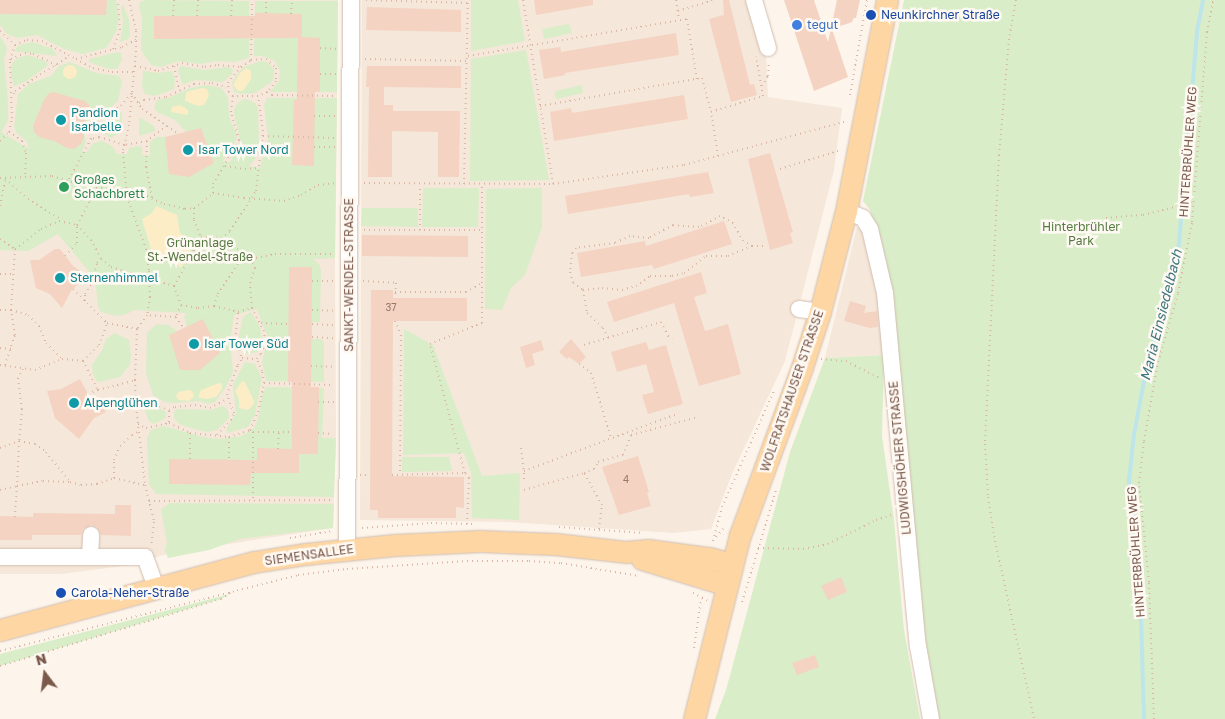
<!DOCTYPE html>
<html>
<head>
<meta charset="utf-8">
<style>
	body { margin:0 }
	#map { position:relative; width:1225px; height:719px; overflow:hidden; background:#fdf5eb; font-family:"Golos Text",sans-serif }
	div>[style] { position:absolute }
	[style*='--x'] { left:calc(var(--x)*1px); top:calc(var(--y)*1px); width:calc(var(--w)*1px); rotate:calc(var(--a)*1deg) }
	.residential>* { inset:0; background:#f5e7d9 }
	.green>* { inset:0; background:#d9edc8 }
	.sand>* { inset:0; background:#fdedc6 }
	.round { border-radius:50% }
	.stream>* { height:4px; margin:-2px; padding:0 2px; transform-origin:2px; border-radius:2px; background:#bee5e9 }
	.building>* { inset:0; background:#f4d3c2 }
	.path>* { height:2px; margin-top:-1px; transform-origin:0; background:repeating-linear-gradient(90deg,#dab6a4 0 1px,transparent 0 5px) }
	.roads { filter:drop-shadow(0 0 1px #d1bcaf) drop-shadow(0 0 1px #d1bcaf) }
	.minor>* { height:16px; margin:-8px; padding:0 8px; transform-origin:8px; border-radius:8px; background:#fff }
	.major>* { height:21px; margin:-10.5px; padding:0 10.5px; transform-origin:10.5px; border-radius:10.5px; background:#fdd6a3 }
	.dots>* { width:14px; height:14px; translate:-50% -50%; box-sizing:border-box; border:2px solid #fff9f3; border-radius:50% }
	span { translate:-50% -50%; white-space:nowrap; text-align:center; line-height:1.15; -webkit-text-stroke:5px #fff9f3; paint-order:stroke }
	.number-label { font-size:10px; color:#99786a }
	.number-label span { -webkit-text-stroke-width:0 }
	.transit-label { font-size:12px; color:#164399 }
	.left { translate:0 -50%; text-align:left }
	.shop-label { font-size:12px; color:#366cbe }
	.culture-label { font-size:12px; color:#0d838f }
	.street-label { font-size:12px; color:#7b5a4c }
	.leisure-label { font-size:12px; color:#27864d }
	.park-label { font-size:12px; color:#557a41 }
	.water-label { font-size:14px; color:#3e7880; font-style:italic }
	.north { position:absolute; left:20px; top:649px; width:50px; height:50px; -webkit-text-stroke:4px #fff9f3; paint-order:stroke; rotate:345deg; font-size:14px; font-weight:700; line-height:20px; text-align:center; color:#7b5a4c }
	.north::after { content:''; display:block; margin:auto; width:18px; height:22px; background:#7b5a4c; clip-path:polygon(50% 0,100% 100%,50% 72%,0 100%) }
</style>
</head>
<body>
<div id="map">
	<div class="residential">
		<div style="clip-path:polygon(0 0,338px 0,335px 258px,336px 434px,333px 528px,170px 553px,131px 565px,61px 574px,0 574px)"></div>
		<div style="clip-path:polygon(362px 0,761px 0,764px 10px,768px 97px,842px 108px,834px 170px,785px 361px,732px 474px,711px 529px,674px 533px,508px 522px,360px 520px)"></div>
		<div style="clip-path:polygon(857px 227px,861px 228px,878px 293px,884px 355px,825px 358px)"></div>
	</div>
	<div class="green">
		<div style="clip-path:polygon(0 0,116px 0,119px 17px,117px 30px,106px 48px,83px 54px,64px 49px,37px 35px,17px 38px,7px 34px,0 25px)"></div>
		<div style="clip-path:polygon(146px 0,249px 1px,249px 58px,234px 62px,216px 61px,199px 64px,178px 61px,161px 67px,151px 65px,141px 50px,142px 18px,139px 6px,140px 2px)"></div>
		<div style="clip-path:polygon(471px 0,518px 0,525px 41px,471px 51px)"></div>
		<div style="clip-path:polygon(904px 0,1225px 0,1225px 719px,936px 719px,923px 644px,892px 294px,885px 256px,870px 210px,863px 201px)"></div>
		<div style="clip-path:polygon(255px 1px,338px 1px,337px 92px,270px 92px,279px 81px,280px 71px,275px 61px,262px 56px,254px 56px)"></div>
		<div style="clip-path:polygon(123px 5px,129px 20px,130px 36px,128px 39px,120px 42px,123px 23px,121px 6px)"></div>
		<div style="clip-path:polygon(569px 24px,572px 33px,544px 39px,542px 29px)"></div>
		<div style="clip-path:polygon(0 36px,7px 48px,4px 60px,8px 103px,8px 121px,1px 132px,29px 149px,27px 142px,17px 133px,14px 127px,18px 94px,29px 84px,51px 76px,59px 66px,70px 62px,96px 73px,119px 76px,122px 82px,118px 101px,105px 112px,85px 122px,83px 128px,86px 142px,82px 152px,87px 152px,93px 143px,102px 141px,112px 146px,117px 154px,127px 154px,129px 148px,138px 146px,142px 147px,142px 155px,150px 156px,150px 142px,157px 137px,165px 137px,214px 163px,201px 128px,186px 132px,175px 120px,157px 112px,154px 107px,157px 100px,171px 97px,190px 88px,207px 85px,221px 88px,228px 97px,229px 117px,236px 133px,237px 138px,223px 161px,230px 162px,240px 140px,234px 114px,235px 106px,242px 100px,246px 99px,255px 103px,258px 109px,259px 148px,255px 159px,249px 166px,260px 168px,268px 138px,264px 105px,267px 98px,337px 98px,335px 258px,313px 259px,319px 264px,321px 270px,320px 322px,312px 322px,312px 339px,320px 339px,324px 342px,324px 382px,266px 381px,262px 362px,268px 338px,257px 309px,234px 315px,230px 341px,233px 372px,226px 387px,215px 402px,208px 404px,199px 401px,175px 403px,164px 402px,153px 395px,146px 373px,147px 333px,157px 324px,168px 325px,177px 331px,187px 327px,184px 317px,186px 313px,135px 310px,124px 315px,116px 316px,101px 312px,98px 306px,95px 279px,58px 234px,28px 251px,0 250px)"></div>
		<div style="clip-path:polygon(32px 42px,53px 49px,57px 56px,14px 51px,19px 45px)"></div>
		<div style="clip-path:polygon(526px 50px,549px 180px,470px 181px,471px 59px)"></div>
		<div style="clip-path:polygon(118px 52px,121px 53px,122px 60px,117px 69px,109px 69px,89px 62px,89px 59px)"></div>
		<div style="clip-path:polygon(28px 55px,45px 61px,48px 65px,27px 81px,14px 86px,11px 75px,12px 64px,17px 58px)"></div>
		<div style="clip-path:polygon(260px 61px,267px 62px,274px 69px,273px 81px,255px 93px,242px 94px,234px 92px,232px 83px,238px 73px,244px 67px)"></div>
		<div style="clip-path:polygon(180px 66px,205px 70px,229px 67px,233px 70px,232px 74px,223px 82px,195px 80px,183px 85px,178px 71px)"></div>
		<div style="clip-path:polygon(143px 71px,159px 73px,172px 71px,175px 78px,174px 89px,155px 96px,145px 94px,142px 87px)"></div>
		<div style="clip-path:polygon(582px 85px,583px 93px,556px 99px,555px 91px)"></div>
		<div style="clip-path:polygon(122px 112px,122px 132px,110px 138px,103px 132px,102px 125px,113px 115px)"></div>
		<div style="clip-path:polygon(139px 117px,154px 126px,155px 131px,139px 136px)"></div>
		<div style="clip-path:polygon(423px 188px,479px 188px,478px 227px,422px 227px)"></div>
		<div style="clip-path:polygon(542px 188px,542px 227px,525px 275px,511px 288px,502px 310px,485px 309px,486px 189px)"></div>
		<div style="clip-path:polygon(362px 208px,418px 208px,418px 227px,361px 226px)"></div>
		<div style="clip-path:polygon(251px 312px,260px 327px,262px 343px,258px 352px,247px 354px,240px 348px,239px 336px,243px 317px)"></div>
		<div style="clip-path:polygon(404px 329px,433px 345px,482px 476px,520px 473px,519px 520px,472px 518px,471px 473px,464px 453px,403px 455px)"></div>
		<div style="clip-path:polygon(115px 333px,129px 340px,131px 355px,130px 365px,120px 377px,98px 382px,93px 376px,92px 365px,102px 350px,106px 339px)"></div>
		<div style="clip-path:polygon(884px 355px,882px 436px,894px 520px,904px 630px,920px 719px,715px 719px,726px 690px,790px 452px,825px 358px)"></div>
		<div style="clip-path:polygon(245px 362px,255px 364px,262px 378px,255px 415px,248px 427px,228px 433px,226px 430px,236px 413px,233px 384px)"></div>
		<div style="clip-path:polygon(266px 387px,324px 388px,322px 438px,336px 438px,334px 497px,156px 494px,149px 484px,147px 438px,151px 430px,164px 426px,203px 437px,219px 439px,242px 436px,254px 428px,258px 419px,262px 395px)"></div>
		<div style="clip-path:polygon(152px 405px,165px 411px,166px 418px,154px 424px,149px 421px,145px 411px)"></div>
		<div style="clip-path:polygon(223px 406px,228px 410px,229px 418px,217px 430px,207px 432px,194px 429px,179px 424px,174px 418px,174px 412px,178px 409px,210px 410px)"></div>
		<div style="clip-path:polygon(402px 457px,449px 457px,452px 471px,402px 472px)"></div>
		<div style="clip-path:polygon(170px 503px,334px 504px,333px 528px,240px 539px,209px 550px,168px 558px,165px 551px,167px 542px,161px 509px)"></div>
		<div style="clip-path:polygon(230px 594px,221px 599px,0 666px,0 654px)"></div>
	</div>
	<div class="sand">
		<div class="round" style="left:63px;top:65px;width:14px;height:14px"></div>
		<div style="clip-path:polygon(246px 68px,251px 71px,251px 79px,243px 91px,238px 91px,233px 85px,240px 73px)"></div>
		<div style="clip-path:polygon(202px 88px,207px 89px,209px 96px,204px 105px,198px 106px,185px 101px,186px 92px)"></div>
		<div style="clip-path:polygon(180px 105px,188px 110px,188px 115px,171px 112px,172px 107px)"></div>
		<div style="clip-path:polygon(156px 206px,177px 215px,180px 233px,193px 245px,181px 268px,170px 258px,152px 253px,142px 219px,152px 213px)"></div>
		<div style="clip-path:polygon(242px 381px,245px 382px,254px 401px,254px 404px,248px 410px,239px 408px,239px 399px,235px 391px)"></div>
		<div style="clip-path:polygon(219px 383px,222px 384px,222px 389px,216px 397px,206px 399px,198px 397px,201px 390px)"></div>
		<div style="clip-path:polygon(188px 390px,192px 391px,194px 396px,189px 401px,178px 400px,176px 395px,179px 392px)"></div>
	</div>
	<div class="stream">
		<div style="--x:1144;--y:719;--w:136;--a:-91.7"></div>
		<div style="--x:1140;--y:583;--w:103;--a:-96.2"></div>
		<div style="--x:1129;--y:481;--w:47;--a:-83.9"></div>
		<div style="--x:1134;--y:434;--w:75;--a:-79.3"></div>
		<div style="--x:1148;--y:360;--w:90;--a:-73.8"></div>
		<div style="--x:1173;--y:274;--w:32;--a:-79"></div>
		<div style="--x:1179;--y:243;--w:213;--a:-85.1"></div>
		<div style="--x:1197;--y:31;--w:32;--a:-79"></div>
	</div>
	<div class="building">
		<div style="clip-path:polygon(0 0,107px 0,106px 15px,0 14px)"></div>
		<div style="clip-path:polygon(534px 0,593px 0,593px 5px,536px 15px)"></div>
		<div style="clip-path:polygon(723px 0,729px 0,750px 85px,754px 84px,757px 95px,731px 102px,709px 19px,724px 15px)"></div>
		<div style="clip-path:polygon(784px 0,814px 0,828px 42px,837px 0,860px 0,856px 18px,854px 18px,852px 22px,832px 29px,848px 77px,814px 91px)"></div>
		<div style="clip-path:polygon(367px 7px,461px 10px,461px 32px,366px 30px)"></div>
		<div style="clip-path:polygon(256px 13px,302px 14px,302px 37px,320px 38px,320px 92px,315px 92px,314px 166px,292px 165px,294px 100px,297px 100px,298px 38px,154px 39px,154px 16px,255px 16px)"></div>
		<div style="clip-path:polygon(676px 33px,679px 55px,565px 73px,565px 75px,544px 79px,539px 50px,560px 47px,561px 52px)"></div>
		<div style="clip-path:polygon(367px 66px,461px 66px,461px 88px,384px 87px,384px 105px,393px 105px,393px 111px,460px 111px,459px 177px,438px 177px,438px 132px,392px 131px,392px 177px,368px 177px,369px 87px,366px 87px)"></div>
		<div style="clip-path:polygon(53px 92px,85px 101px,89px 105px,90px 111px,83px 128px,84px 137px,81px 144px,74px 149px,67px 148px,54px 141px,39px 137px,34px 132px,33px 126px,44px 100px,48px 94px)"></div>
		<div style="clip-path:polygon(684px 95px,688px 119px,554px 141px,550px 112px,571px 108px,572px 113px)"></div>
		<div style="clip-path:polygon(201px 128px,214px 163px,189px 177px,169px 174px,165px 137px)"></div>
		<div style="clip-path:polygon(770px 153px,793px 232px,790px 233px,793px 243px,770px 250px,748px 159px)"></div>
		<div style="clip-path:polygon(708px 172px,714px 193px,690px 197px,689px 194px,568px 214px,565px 196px)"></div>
		<div style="clip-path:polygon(724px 221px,732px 244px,654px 269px,652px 265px,581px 277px,577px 253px,645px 241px,646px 246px)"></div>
		<div style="clip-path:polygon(1099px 222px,1112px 222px,1113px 232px,1099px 232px)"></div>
		<div style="clip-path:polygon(362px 235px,468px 236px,468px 257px,362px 256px)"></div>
		<div style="clip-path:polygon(55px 249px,60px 249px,73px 266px,83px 273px,84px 278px,71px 291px,62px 308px,50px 294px,36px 288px,30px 260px,39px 260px)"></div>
		<div style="clip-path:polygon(289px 267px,312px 267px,311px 387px,319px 387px,318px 454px,299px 454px,299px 473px,251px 473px,250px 485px,169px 484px,169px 459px,257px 460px,257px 448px,292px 449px,292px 382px,288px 382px)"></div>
		<div style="clip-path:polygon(701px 272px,707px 293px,694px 297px,705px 331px,728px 324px,741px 374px,699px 386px,674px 303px,614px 322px,607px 302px)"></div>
		<div style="clip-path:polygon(371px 290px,393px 290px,393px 298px,467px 298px,467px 321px,393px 321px,392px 476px,464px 477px,464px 508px,456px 507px,456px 518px,378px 518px,378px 510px,370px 510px)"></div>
		<div style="clip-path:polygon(850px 301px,866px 306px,864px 313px,877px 311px,878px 327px,870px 328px,844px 321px)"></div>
		<div style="clip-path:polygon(203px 319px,220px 353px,200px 370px,180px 370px,169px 335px)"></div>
		<div style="clip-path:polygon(571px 339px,586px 357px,579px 364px,569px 357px,567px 359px,559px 352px)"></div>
		<div style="clip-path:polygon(541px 340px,544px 350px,532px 354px,535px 365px,526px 368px,520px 347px)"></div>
		<div style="clip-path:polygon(646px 342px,649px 350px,666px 345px,683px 404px,648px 414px,642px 395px,654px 392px,646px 364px,617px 372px,611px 352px)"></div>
		<div style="clip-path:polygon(80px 379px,88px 394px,106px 412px,94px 418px,79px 439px,55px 418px,47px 391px,61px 389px)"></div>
		<div style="clip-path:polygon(638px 456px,649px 492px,647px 493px,651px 506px,619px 515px,602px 467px)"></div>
		<div style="clip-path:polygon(115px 505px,131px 505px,131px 536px,101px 535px,97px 527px,91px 525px,83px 529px,81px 535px,32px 535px,32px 540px,0 540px,0 516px,33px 517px,33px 513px,115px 514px)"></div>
		<div style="clip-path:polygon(841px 577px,847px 592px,828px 600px,821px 586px)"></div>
		<div style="clip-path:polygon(815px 655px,819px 667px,797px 675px,792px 663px)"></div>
	</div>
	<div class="path">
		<div style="--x:129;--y:0;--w:32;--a:77"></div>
		<div style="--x:136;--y:31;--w:20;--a:90"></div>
		<div style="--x:136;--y:51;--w:74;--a:95.4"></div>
		<div style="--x:129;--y:125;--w:28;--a:103"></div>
		<div style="--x:123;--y:152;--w:45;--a:84.9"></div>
		<div style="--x:127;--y:197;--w:55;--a:69.9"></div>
		<div style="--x:146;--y:249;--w:22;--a:82"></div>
		<div style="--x:149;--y:271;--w:26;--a:88"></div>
		<div style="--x:150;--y:297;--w:18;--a:99"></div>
		<div style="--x:147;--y:315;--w:17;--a:126"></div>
		<div style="--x:137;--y:329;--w:51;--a:92.2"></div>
		<div style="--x:135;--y:380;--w:27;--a:88"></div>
		<div style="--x:136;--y:407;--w:79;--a:83.4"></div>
		<div style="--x:145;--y:485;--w:38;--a:76"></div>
		<div style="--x:154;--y:522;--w:24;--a:97"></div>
		<div style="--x:366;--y:0;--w:102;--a:1.7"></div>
		<div style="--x:523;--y:0;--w:186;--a:80.7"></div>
		<div style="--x:676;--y:0;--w:20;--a:81"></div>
		<div style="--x:1016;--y:0;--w:40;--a:100"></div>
		<div style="--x:1009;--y:39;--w:116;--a:94.9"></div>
		<div style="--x:999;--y:155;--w:289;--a:92.8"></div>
		<div style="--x:985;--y:444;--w:53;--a:86.8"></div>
		<div style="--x:988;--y:497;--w:45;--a:81"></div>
		<div style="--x:995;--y:541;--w:182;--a:77.6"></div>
		<div style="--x:678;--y:11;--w:38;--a:-17"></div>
		<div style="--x:266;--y:13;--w:13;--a:-90"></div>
		<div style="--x:291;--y:14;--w:14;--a:-86"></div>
		<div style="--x:173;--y:16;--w:16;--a:-86"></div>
		<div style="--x:197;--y:16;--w:16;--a:-86"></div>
		<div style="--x:231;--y:16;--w:16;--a:-86"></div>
		<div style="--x:0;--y:31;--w:21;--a:43"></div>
		<div style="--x:320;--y:48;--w:18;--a:3"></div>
		<div style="--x:113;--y:49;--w:20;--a:-70"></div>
		<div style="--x:120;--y:30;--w:30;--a:-94"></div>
		<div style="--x:468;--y:56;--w:222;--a:-9.6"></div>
		<div style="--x:687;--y:19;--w:62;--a:80.7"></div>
		<div style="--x:11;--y:59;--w:15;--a:-23"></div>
		<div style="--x:25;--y:53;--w:8;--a:7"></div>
		<div style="--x:33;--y:54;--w:26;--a:25"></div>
		<div style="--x:76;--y:59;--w:19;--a:28"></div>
		<div style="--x:93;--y:68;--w:19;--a:12"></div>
		<div style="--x:112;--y:72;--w:21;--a:0"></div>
		<div style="--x:365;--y:59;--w:103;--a:1.1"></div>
		<div style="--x:251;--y:60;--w:60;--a:-89"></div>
		<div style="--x:135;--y:66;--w:24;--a:12"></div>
		<div style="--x:158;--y:71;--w:25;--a:-18"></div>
		<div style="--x:182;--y:63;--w:23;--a:10"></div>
		<div style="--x:205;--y:67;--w:13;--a:-9"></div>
		<div style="--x:218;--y:65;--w:23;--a:5"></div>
		<div style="--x:241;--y:67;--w:12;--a:-35"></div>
		<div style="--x:251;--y:60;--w:15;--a:-4"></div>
		<div style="--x:266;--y:59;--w:13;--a:42"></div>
		<div style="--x:276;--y:68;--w:13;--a:90"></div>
		<div style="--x:276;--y:81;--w:14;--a:129"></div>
		<div style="--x:267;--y:92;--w:10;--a:156"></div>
		<div style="--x:258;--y:96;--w:25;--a:180"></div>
		<div style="--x:233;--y:96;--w:6;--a:-135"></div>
		<div style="--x:229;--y:92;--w:9;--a:-96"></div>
		<div style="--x:228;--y:83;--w:21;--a:-51"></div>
		<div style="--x:174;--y:66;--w:25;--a:78"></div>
		<div style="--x:320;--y:74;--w:17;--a:0"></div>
		<div style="--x:762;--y:86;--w:12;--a:-59"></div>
		<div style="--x:768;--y:76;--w:14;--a:-86"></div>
		<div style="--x:267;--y:92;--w:6;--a:31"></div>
		<div style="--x:272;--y:95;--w:64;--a:0.9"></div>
		<div style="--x:850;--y:95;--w:97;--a:-79.9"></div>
		<div style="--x:11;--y:98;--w:8;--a:-60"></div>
		<div style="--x:15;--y:91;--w:64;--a:-32.9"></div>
		<div style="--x:139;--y:103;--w:6;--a:-31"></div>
		<div style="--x:144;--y:100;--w:22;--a:-8"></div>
		<div style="--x:166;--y:97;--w:31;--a:-25"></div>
		<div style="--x:194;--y:84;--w:18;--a:-3"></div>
		<div style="--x:212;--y:83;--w:15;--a:16"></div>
		<div style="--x:540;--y:106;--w:164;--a:-9.8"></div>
		<div style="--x:702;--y:78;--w:35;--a:75"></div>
		<div style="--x:314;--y:116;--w:23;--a:0"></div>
		<div style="--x:167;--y:126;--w:14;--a:36"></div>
		<div style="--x:9;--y:132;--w:16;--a:35"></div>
		<div style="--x:22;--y:141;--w:13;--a:72"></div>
		<div style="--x:26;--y:153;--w:23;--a:92"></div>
		<div style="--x:263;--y:136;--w:73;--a:1.6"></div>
		<div style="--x:0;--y:141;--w:13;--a:-45"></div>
		<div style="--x:9;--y:132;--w:14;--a:-78"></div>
		<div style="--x:12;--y:118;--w:58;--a:-92"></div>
		<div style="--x:10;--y:60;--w:16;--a:-72"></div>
		<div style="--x:15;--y:45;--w:13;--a:-23"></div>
		<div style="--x:27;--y:40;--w:15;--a:4"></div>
		<div style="--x:42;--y:41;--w:38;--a:28"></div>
		<div style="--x:76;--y:59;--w:48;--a:-14.6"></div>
		<div style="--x:122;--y:47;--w:16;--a:-27"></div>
		<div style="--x:147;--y:141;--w:26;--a:92"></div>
		<div style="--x:146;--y:167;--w:31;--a:79"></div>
		<div style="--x:314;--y:147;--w:23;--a:0"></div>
		<div style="--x:718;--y:156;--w:45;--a:-99"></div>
		<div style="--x:711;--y:112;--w:54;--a:-17.1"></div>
		<div style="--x:763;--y:96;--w:40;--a:-100"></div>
		<div style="--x:225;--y:166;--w:20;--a:9"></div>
		<div style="--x:245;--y:169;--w:12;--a:-5"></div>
		<div style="--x:780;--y:169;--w:64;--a:-17.3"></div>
		<div style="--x:0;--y:178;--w:52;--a:-2.2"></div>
		<div style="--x:52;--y:176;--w:41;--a:15.8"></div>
		<div style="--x:91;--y:187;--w:47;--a:6.1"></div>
		<div style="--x:138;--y:192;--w:29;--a:25"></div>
		<div style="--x:164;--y:204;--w:22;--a:13"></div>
		<div style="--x:185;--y:209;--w:9;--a:-6"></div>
		<div style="--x:194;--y:208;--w:24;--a:-38"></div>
		<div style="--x:213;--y:193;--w:31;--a:9"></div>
		<div style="--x:244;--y:198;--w:40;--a:4.3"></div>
		<div style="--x:284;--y:201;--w:18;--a:-19"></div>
		<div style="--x:301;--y:195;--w:20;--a:-30"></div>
		<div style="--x:318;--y:185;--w:19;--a:-6"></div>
		<div style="--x:5;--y:179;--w:30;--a:41"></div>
		<div style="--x:28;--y:199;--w:40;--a:32"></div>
		<div style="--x:69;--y:179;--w:46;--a:-61.2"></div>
		<div style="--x:91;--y:139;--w:11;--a:-105"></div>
		<div style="--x:88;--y:128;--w:40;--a:-34"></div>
		<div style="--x:121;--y:106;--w:17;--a:-50"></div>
		<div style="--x:132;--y:93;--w:19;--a:58"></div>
		<div style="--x:142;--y:109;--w:30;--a:34"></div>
		<div style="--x:167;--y:126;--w:25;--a:143"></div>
		<div style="--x:147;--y:141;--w:23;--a:170"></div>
		<div style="--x:124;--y:145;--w:26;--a:-162"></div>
		<div style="--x:99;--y:137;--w:8;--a:166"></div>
		<div style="--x:364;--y:183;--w:189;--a:0.3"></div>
		<div style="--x:553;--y:184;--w:132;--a:-8.3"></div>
		<div style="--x:684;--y:165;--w:169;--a:-15.1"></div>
		<div style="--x:464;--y:184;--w:184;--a:-88.8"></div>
		<div style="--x:213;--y:193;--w:9;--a:-90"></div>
		<div style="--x:213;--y:184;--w:51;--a:-59.4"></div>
		<div style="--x:239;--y:140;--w:29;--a:-106"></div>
		<div style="--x:231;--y:112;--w:16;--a:-83"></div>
		<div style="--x:0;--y:206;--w:26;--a:-79"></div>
		<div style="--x:194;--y:208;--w:12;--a:90"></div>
		<div style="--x:194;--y:220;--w:18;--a:68"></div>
		<div style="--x:201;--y:237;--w:20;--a:3"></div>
		<div style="--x:221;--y:238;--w:11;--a:-38"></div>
		<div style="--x:230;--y:231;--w:48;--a:-57"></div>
		<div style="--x:256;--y:191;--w:60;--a:-83.3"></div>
		<div style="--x:263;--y:131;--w:35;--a:-98"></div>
		<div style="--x:1106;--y:218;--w:37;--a:-5"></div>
		<div style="--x:1143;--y:215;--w:53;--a:-14.3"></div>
		<div style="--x:364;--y:230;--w:119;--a:0"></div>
		<div style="--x:420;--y:230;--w:45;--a:-90"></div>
		<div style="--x:0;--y:239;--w:18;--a:34"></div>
		<div style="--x:15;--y:249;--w:33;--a:-38"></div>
		<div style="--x:41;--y:229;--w:20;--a:-24"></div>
		<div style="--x:59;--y:221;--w:18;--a:13"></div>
		<div style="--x:77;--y:225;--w:21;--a:47"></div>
		<div style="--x:91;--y:240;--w:21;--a:62"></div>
		<div style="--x:101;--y:259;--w:13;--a:39"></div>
		<div style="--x:111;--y:267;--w:66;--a:16.8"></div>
		<div style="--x:174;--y:286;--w:20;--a:70"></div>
		<div style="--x:181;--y:305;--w:13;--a:113"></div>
		<div style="--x:176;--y:317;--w:29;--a:-176"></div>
		<div style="--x:752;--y:246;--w:10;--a:-151"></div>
		<div style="--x:743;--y:241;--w:21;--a:-119"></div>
		<div style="--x:733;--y:223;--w:15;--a:-152"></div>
		<div style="--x:720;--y:216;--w:24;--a:152"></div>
		<div style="--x:699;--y:227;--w:26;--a:-176"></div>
		<div style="--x:673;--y:225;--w:27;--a:152"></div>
		<div style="--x:649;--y:238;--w:19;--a:-174"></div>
		<div style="--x:630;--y:236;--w:17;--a:155"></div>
		<div style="--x:615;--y:243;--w:39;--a:173"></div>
		<div style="--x:576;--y:248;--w:6;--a:129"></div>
		<div style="--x:572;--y:253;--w:19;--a:96"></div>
		<div style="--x:570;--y:272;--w:11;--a:75"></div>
		<div style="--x:573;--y:283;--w:12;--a:35"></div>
		<div style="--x:583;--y:290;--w:19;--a:-6"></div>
		<div style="--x:602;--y:288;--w:20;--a:6"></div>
		<div style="--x:622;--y:290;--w:15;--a:-16"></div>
		<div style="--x:636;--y:286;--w:17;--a:-36"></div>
		<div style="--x:650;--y:276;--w:22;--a:0"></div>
		<div style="--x:672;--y:276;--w:12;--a:-14"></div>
		<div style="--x:684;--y:273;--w:28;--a:-38"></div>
		<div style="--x:706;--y:256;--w:22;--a:0"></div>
		<div style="--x:728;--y:256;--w:26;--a:-23"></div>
		<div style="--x:752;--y:246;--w:12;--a:0"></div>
		<div style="--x:65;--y:256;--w:18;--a:-47"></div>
		<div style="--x:77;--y:243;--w:18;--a:-90"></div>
		<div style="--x:77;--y:225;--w:27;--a:-62"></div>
		<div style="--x:90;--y:201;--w:14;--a:-86"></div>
		<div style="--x:251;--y:259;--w:25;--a:-12"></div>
		<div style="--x:275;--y:254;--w:60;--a:0"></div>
		<div style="--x:0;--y:274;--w:14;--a:0"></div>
		<div style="--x:312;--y:281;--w:23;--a:0"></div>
		<div style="--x:363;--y:281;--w:33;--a:3"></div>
		<div style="--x:396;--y:283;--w:15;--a:94"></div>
		<div style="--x:174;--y:286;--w:56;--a:-61.1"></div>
		<div style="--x:73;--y:289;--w:48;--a:45"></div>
		<div style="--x:107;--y:323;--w:31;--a:11"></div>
		<div style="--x:583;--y:290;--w:23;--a:80"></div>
		<div style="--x:587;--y:313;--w:22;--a:43"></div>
		<div style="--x:603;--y:328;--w:11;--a:63"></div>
		<div style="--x:395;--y:292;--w:71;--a:0"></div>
		<div style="--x:466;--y:292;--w:18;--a:-29"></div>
		<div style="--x:85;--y:301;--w:7;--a:-90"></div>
		<div style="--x:85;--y:294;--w:12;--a:-59"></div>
		<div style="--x:91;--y:284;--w:22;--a:-74"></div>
		<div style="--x:97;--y:263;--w:6;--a:-45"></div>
		<div style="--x:181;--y:305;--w:17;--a:10"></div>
		<div style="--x:198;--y:308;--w:16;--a:-7"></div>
		<div style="--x:214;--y:306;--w:13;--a:-72"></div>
		<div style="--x:218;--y:294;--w:44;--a:-57"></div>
		<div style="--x:242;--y:257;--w:9;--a:-117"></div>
		<div style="--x:238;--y:249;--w:18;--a:-137"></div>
		<div style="--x:214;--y:306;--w:25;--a:14"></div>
		<div style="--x:238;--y:312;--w:15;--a:-16"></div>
		<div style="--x:252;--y:308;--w:25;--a:-95"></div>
		<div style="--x:250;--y:283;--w:16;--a:-72"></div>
		<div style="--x:255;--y:268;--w:10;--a:-114"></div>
		<div style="--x:251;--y:259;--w:9;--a:-167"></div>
		<div style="--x:0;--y:310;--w:11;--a:0"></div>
		<div style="--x:11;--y:310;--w:61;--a:-86.2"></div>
		<div style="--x:312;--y:310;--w:23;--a:2"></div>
		<div style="--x:238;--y:313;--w:28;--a:96"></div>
		<div style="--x:235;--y:341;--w:18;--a:68"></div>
		<div style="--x:176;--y:317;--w:14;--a:54"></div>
		<div style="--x:395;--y:321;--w:15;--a:67"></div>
		<div style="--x:401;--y:335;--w:140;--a:90.4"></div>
		<div style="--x:261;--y:323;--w:27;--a:2"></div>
		<div style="--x:312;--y:324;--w:22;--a:3"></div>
		<div style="--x:312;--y:337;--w:22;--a:3"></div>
		<div style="--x:584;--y:345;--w:80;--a:-16.6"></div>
		<div style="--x:661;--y:322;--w:16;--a:63"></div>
		<div style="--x:668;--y:336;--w:5;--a:22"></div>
		<div style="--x:0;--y:348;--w:12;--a:5"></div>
		<div style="--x:821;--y:359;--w:25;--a:5"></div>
		<div style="--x:846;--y:361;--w:37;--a:27"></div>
		<div style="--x:83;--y:361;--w:23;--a:-45"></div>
		<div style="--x:99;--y:345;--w:22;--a:-69"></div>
		<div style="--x:579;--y:364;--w:15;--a:37"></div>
		<div style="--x:591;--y:373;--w:68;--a:72.9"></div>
		<div style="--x:0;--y:365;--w:35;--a:8"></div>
		<div style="--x:35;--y:370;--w:29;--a:-22"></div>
		<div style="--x:5;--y:365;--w:32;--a:-72"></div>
		<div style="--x:15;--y:335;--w:25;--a:-99"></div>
		<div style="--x:11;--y:310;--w:18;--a:16"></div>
		<div style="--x:28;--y:315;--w:16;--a:45"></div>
		<div style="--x:39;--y:326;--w:18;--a:68"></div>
		<div style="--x:46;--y:343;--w:23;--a:45"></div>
		<div style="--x:62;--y:359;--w:21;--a:5"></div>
		<div style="--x:83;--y:361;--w:33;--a:63"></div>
		<div style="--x:98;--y:390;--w:38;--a:-15"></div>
		<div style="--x:311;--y:366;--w:23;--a:2"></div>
		<div style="--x:23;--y:369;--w:10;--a:119"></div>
		<div style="--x:18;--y:378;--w:31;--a:83"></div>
		<div style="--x:22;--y:409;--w:32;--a:95"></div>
		<div style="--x:19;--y:441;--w:16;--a:11"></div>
		<div style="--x:35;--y:444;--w:14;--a:36"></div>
		<div style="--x:46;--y:452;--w:38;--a:51"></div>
		<div style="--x:70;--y:482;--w:11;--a:15"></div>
		<div style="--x:81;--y:485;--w:16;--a:-4"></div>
		<div style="--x:97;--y:484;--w:18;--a:-19"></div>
		<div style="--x:114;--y:478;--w:18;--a:-90"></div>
		<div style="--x:114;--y:460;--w:15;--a:-67"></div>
		<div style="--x:120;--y:446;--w:16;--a:-43"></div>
		<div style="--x:132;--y:435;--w:7;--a:-27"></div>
		<div style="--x:264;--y:383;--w:70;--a:1.6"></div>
		<div style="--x:88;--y:394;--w:11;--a:-22"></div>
		<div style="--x:136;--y:397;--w:35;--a:22"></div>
		<div style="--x:318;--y:402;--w:16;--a:0"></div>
		<div style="--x:169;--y:422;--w:12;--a:-90"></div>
		<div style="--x:169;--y:410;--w:7;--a:-27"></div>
		<div style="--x:175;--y:407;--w:20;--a:-6"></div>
		<div style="--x:195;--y:405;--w:15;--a:11"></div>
		<div style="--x:210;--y:408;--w:19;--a:-28"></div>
		<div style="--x:138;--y:424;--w:9;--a:27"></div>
		<div style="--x:146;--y:428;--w:24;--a:-12"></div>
		<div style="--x:169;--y:423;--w:23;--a:25"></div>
		<div style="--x:190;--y:433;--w:39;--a:6"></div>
		<div style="--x:229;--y:437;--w:22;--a:-18"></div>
		<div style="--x:250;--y:430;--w:20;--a:-66"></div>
		<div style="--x:258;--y:412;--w:30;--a:-78"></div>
		<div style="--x:264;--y:383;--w:12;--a:-99"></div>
		<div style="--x:262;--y:371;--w:13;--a:-113"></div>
		<div style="--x:257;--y:359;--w:6;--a:-51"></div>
		<div style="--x:261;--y:354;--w:14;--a:-73"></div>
		<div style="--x:265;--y:341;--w:10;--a:-96"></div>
		<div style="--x:264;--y:331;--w:26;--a:-118"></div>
		<div style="--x:250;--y:430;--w:4;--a:34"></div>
		<div style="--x:253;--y:432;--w:67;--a:90"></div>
		<div style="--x:253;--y:432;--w:39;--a:0"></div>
		<div style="--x:190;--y:433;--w:26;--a:90"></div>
		<div style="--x:318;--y:433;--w:15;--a:4"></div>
		<div style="--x:217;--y:435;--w:21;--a:-47"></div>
		<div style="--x:231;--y:420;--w:8;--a:-67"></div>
		<div style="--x:234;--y:413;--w:19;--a:-111"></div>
		<div style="--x:227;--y:395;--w:32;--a:-70"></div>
		<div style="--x:238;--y:365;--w:8;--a:-60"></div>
		<div style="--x:242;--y:358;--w:15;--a:4"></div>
		<div style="--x:229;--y:437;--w:22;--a:90"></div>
		<div style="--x:0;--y:448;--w:20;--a:-20"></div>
		<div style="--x:19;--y:441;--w:45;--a:92.5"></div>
		<div style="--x:17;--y:486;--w:26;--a:-11"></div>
		<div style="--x:43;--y:481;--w:27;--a:2"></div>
		<div style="--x:521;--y:448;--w:23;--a:83"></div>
		<div style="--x:278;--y:449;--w:17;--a:-87"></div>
		<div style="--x:360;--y:475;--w:10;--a:0"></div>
		<div style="--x:392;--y:475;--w:72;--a:-1.6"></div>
		<div style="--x:114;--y:478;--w:32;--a:13"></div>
		<div style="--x:524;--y:479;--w:8;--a:-90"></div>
		<div style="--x:524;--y:471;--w:165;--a:-20.5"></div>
		<div style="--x:0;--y:490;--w:17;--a:-13"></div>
		<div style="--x:17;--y:486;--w:31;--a:94"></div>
		<div style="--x:524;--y:490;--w:62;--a:-15.8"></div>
		<div style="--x:149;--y:501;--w:185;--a:-0.3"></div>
		<div style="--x:467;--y:524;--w:46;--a:-87.5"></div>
		<div style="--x:469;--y:478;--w:6;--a:-129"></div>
		<div style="--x:465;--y:473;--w:134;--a:-105.2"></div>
		<div style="--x:430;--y:344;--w:56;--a:-22"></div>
		<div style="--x:482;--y:323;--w:139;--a:-90"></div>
		<div style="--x:559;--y:527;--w:85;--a:4"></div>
		<div style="--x:362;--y:528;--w:69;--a:-4.1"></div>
		<div style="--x:431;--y:523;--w:41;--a:1.4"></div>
		<div style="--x:599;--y:529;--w:24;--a:-83"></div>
		<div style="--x:602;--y:505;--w:37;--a:-119"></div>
		<div style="--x:584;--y:473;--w:11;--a:-22"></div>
		<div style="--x:594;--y:469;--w:8;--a:-60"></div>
		<div style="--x:598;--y:462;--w:26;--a:-16"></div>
		<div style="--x:623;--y:455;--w:22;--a:-68"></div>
		<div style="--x:631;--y:435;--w:69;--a:-15"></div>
		<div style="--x:290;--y:538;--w:43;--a:-9.5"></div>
		<div style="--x:713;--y:541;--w:17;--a:-50"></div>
		<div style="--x:713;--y:541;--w:35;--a:-75"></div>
		<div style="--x:722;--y:507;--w:127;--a:-65.9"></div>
		<div style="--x:758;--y:548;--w:45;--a:1.3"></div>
		<div style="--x:803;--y:549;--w:25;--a:-11"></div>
		<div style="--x:828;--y:544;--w:54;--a:-26.6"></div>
		<div style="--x:876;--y:520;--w:17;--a:-17"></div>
		<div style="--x:693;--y:593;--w:16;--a:27"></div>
		<div style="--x:742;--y:602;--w:120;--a:-73.1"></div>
		<div style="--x:694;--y:648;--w:49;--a:-81.9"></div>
		<div style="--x:0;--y:651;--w:308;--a:-14.3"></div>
		<div style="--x:298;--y:575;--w:49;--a:-7"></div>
		<div style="--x:347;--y:569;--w:120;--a:-3.8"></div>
		<div style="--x:467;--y:561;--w:62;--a:0"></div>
		<div style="--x:529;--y:561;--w:32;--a:4"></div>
		<div style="--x:561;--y:563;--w:79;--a:9.5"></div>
		<div style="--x:0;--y:666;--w:231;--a:-16.9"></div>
		<div style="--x:221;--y:599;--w:12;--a:-35"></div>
		<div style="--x:1154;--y:719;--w:137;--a:-92.1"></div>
		<div style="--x:1149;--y:582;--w:100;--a:-95.8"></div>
		<div style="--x:1139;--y:483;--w:42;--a:-83.2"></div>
		<div style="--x:1144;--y:441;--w:80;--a:-80"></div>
		<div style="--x:1158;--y:362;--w:72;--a:-73.8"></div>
		<div style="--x:1178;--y:293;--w:72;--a:-78.8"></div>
		<div style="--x:1192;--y:222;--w:191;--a:-85.5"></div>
		<div style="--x:1207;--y:32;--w:33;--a:-79"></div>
	</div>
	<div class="roads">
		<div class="minor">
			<div style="--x:754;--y:0;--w:50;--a:73.7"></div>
			<div style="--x:846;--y:211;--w:18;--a:22"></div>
			<div style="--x:863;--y:218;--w:13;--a:58"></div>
			<div style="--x:870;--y:229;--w:66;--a:76.8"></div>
			<div style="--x:885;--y:293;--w:355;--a:84.7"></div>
			<div style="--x:918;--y:646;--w:74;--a:79.9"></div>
			<div style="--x:799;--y:309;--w:21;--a:8"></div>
			<div style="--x:347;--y:549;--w:549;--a:-89.58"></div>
			<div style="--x:0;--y:557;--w:145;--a:0"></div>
			<div style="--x:145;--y:557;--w:33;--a:70"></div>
			<div style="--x:90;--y:557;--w:22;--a:-87"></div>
		</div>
		<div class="major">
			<div style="--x:642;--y:559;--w:89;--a:17"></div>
			<div style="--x:0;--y:630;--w:263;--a:-15"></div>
			<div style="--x:254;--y:562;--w:52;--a:-8.9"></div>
			<div style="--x:305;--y:554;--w:90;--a:-5.7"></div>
			<div style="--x:395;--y:545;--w:85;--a:-2.7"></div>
			<div style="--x:480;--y:541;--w:75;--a:2.3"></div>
			<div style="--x:555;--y:544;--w:71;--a:6.4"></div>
			<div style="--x:626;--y:552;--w:22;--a:-5"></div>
			<div style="--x:648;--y:550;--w:62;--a:7.5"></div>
			<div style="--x:709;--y:558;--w:24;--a:15"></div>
			<div style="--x:694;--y:719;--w:190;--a:-76"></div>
			<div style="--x:740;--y:535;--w:179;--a:-69.7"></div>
			<div style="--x:802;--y:367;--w:58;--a:-71.9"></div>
			<div style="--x:820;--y:312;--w:104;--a:-75.6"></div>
			<div style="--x:846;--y:211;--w:215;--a:-79"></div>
		</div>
	</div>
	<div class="dots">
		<div style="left:871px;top:15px;background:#1a4fb4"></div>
		<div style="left:797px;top:25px;background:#3f7fe0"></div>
		<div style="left:61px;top:120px;background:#0f9aa8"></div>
		<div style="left:188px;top:150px;background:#0f9aa8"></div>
		<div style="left:64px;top:187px;background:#2e9e5b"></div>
		<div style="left:60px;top:278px;background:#0f9aa8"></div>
		<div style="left:194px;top:344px;background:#0f9aa8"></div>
		<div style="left:74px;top:403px;background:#0f9aa8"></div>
		<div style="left:61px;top:593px;background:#1a4fb4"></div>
	</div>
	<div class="number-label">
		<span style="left:391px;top:308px">37</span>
		<span style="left:626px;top:480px">4</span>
	</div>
	<div class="transit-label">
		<span class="left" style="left:881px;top:15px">Neunkirchner Straße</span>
		<span class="left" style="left:71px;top:593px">Carola-Neher-Straße</span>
	</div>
	<div class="shop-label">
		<span class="left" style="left:807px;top:25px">tegut</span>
	</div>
	<div class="culture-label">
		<span class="left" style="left:71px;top:120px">Pandion<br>Isarbelle</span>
		<span class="left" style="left:198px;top:150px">Isar Tower Nord</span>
		<span class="left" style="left:70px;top:278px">Sternenhimmel</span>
		<span class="left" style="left:204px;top:344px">Isar Tower Süd</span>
		<span class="left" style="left:84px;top:403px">Alpenglühen</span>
	</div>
	<div class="street-label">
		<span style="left:1188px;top:152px;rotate:-86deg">HINTERBRÜHLER WEG</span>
		<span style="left:349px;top:275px;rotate:-90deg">SANKT-WENDEL-STRASSE</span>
		<span style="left:792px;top:391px;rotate:-71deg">WOLFRATSHAUSER STRASSE</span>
		<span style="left:900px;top:458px;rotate:-95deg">LUDWIGSHÖHER STRASSE</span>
		<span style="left:1136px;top:552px;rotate:-94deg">HINTERBRÜHLER WEG</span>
		<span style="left:309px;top:555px;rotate:-8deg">SIEMENSALLEE</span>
	</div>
	<div class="leisure-label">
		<span class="left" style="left:74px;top:187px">Großes<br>Schachbrett</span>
	</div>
	<div class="park-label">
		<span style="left:1081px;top:234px">Hinterbrühler<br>Park</span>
		<span style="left:200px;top:250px">Grünanlage<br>St.-Wendel-Straße</span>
	</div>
	<div class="water-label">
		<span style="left:1161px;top:315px;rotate:-76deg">Maria Einsiedelbach</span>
	</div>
	<div class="north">N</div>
</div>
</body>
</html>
